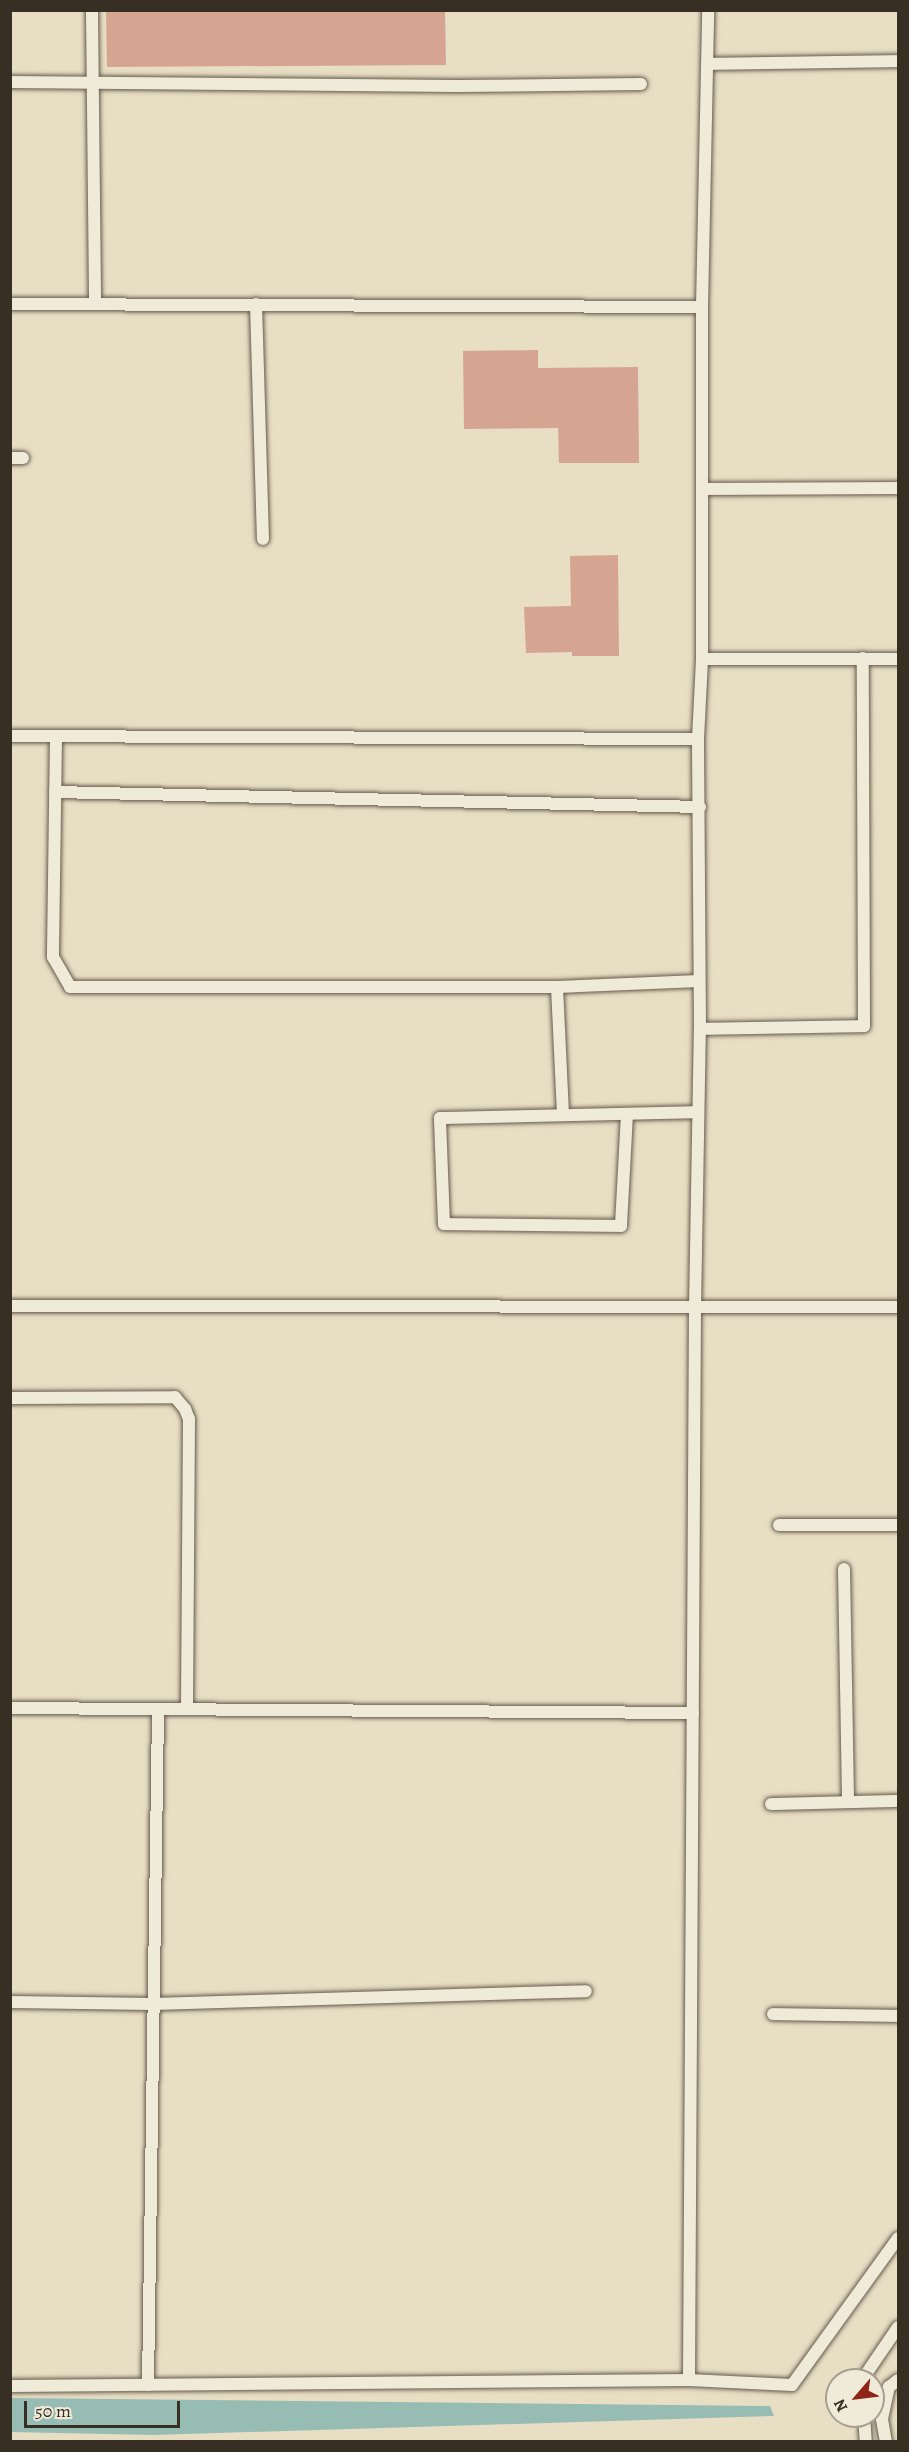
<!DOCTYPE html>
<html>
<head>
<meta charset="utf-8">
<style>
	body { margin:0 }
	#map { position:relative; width:909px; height:2452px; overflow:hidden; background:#e8dec4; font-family:Alegreya,serif }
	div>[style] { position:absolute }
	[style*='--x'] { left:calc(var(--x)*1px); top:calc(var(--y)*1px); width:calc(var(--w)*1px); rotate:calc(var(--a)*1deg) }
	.water>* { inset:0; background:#97bcb3 }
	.building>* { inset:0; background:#d6a592 }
	.roads { filter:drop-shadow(0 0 2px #645b4c) drop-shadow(0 0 2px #645b4c) }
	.service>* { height:12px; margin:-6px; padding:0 6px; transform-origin:6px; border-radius:6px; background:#f0ead9 }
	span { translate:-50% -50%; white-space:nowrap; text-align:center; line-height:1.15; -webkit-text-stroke:5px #f0ead9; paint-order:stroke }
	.frame { position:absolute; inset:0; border:12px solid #382f24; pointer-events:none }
	.north { position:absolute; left:825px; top:2368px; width:60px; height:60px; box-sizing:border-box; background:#f0ead9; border:2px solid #a69f91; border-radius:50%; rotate:242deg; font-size:16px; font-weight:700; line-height:24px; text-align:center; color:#382f24 }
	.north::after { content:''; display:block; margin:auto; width:21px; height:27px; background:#8f2418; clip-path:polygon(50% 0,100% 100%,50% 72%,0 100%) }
	.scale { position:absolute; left:24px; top:2401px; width:156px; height:27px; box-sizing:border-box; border:3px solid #382f24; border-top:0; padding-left:8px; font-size:18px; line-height:21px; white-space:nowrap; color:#382f24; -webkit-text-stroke:4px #f0ead9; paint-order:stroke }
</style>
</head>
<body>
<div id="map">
	<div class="water">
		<div style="clip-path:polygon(11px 2398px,770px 2406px,774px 2416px,154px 2435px,11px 2432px)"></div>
	</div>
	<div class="building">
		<div style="clip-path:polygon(106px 10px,445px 10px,446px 65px,107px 67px)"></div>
		<div style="clip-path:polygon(538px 350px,538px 368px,638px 367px,639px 463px,559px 463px,558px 428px,464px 429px,463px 351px)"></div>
		<div style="clip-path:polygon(618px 555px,619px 656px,572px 656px,572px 652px,526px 653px,524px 607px,571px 606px,570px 556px)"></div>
	</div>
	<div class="roads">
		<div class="service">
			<div style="--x:92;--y:10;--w:294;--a:89.4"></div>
			<div style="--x:708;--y:64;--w:190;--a:-0.9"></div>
			<div style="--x:10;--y:82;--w:447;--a:0.5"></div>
			<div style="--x:457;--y:86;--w:184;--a:-0.6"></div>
			<div style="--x:10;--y:304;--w:692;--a:0.25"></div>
			<div style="--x:256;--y:304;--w:235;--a:88.3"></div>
			<div style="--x:10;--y:458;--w:13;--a:0"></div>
			<div style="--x:704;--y:489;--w:194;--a:-0.3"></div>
			<div style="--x:702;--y:659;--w:196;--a:0"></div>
			<div style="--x:10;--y:736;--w:688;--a:0.25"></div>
			<div style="--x:56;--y:736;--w:221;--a:90.8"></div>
			<div style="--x:53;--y:957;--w:34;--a:60"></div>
			<div style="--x:70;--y:987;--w:487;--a:0"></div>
			<div style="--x:557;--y:987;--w:142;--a:-2.4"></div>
			<div style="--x:55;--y:792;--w:645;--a:1.33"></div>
			<div style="--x:557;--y:987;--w:128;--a:87.3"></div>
			<div style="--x:700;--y:1029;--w:164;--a:-1"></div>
			<div style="--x:864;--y:1026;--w:368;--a:-90.2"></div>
			<div style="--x:627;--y:1114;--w:112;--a:93.1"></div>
			<div style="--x:621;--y:1226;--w:177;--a:-179.4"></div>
			<div style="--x:444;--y:1224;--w:106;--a:-92.2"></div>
			<div style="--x:440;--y:1118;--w:257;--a:-1.3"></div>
			<div style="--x:10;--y:1306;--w:888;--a:0.06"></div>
			<div style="--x:10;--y:1398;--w:165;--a:-0.3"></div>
			<div style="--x:175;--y:1397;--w:16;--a:50"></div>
			<div style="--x:185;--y:1409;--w:11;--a:68"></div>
			<div style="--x:189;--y:1419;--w:290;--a:90.4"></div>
			<div style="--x:779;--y:1525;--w:119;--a:0"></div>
			<div style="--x:844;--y:1569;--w:233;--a:89"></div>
			<div style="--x:10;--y:1708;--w:683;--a:0.42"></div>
			<div style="--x:771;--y:1804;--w:127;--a:-1.4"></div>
			<div style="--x:10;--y:2002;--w:143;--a:0.8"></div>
			<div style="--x:153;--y:2004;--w:433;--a:-1.7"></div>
			<div style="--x:773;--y:2014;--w:125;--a:0.9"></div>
			<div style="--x:689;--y:2380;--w:1072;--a:-89.68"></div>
			<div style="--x:695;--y:1308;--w:279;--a:-89"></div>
			<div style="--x:700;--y:1029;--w:290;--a:-90.4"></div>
			<div style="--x:698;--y:739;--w:80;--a:-87.1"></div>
			<div style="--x:702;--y:659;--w:352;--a:-90"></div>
			<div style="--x:702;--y:307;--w:297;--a:-88.8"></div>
			<div style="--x:862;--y:2380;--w:64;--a:-55.8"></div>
			<div style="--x:148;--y:2385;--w:676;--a:-89.15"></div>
			<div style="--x:10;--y:2386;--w:679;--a:-0.51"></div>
			<div style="--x:689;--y:2380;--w:103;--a:2.8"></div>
			<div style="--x:792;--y:2385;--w:181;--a:-54.2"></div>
			<div style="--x:864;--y:2416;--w:26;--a:86"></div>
			<div style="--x:886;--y:2442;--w:23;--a:-100"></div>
			<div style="--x:882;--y:2419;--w:33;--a:-78"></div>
			<div style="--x:889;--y:2387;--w:11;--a:-38"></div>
		</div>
	</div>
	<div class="frame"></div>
	<div class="north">N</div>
	<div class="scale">50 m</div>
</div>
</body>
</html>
